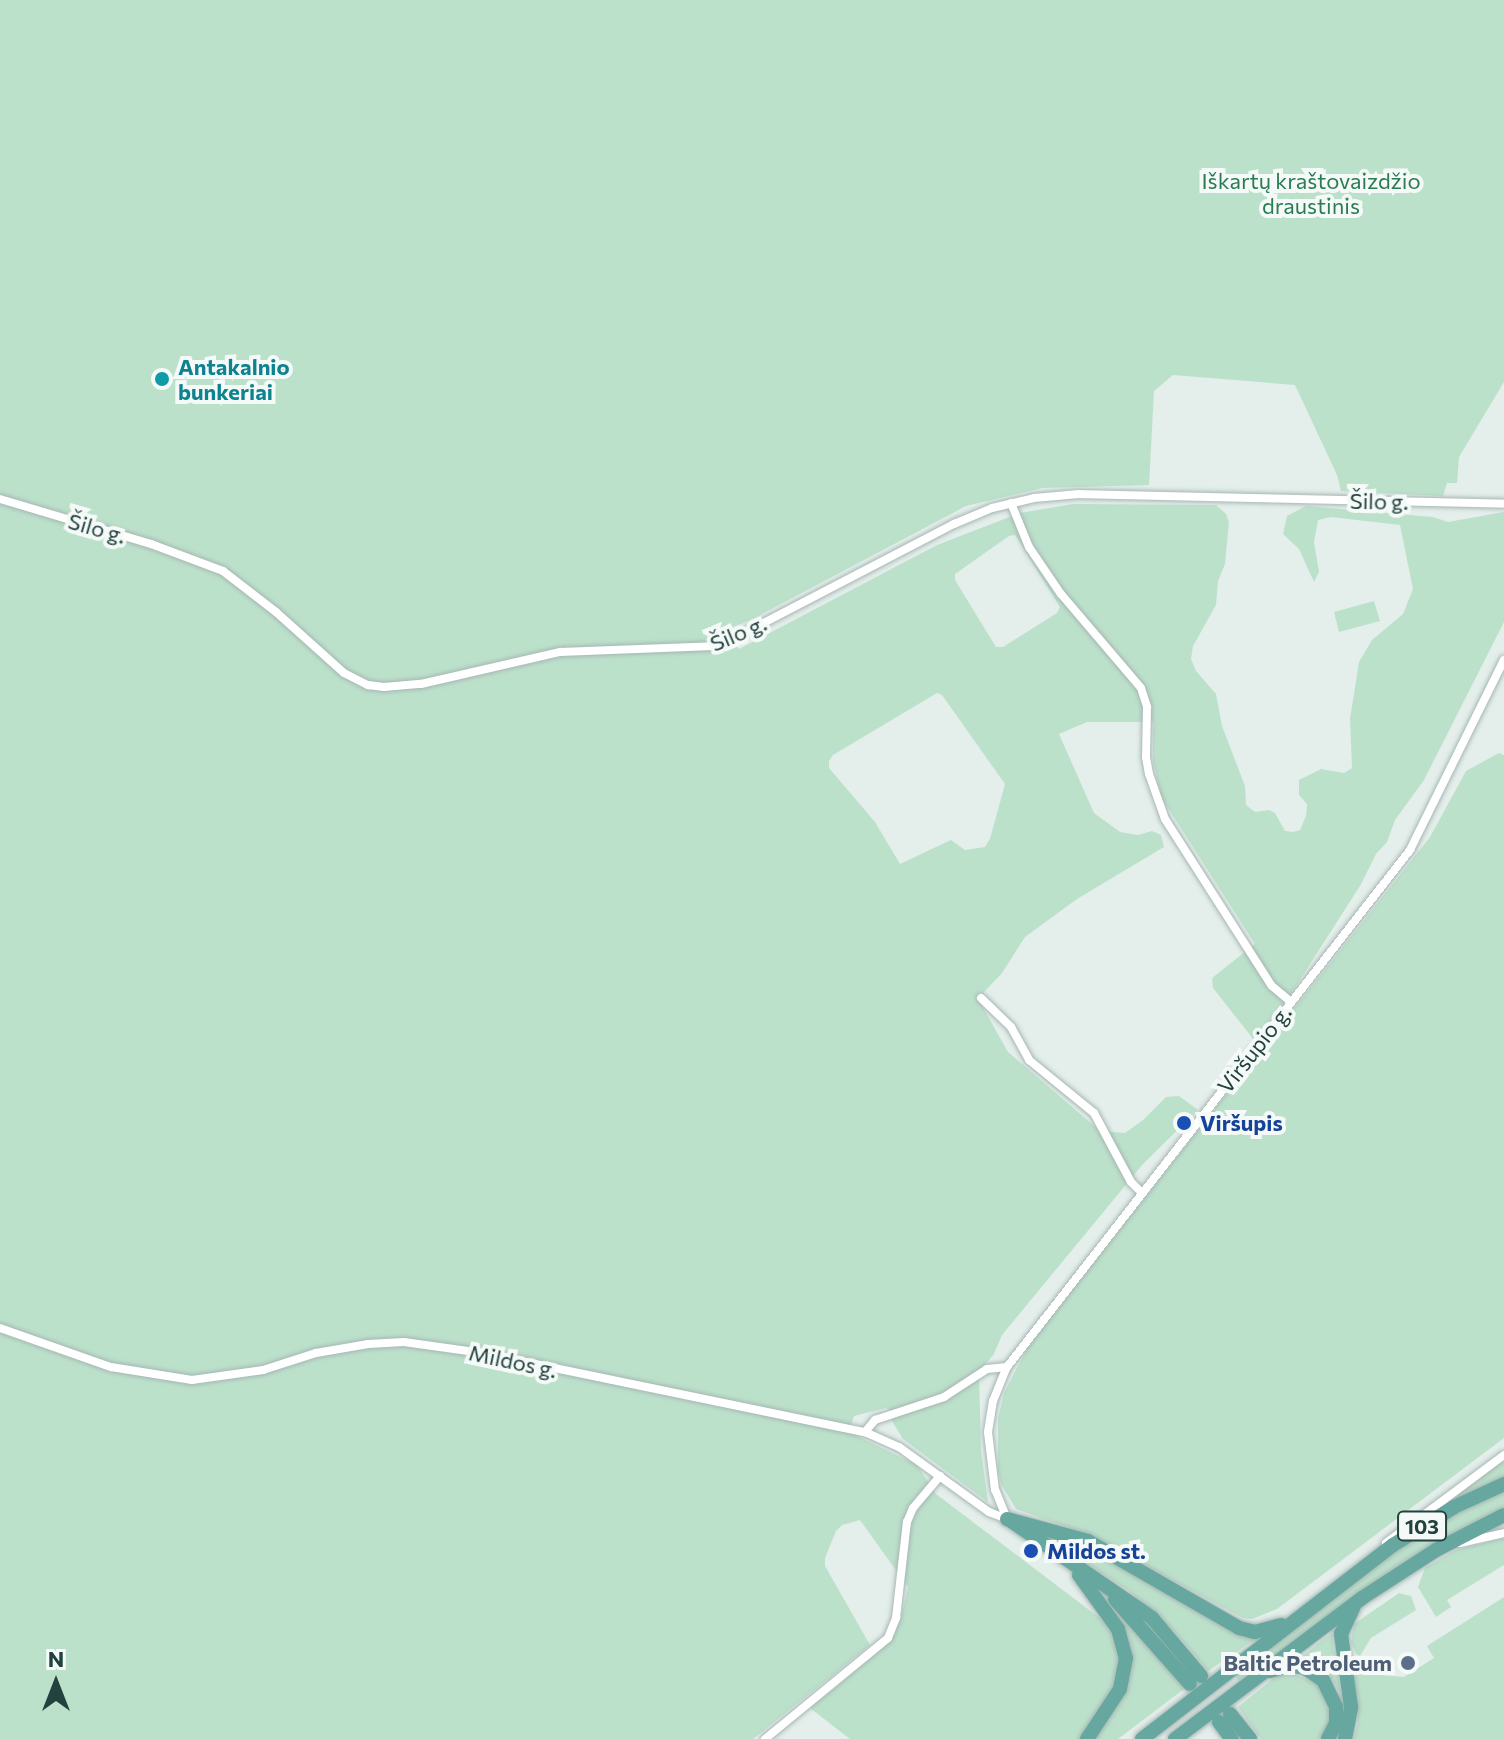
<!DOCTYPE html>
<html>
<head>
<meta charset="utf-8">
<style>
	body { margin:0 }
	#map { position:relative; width:1504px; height:1739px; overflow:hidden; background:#e4eeeb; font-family:Commissioner,sans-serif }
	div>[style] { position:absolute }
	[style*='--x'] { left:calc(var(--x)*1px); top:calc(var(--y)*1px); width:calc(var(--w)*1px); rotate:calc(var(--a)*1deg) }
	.green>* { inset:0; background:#bce1cb }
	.roads { filter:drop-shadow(0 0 2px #a6b7b3) drop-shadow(0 0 2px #a6b7b3) }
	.street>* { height:8px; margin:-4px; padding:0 4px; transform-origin:4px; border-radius:4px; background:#fff }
	.primary>* { height:14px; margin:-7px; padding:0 7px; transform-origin:7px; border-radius:7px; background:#66a79f }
	.dots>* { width:22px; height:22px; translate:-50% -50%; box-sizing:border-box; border:4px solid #f5faf8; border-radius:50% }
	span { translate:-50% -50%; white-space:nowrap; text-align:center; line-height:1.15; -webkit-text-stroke:8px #f5faf8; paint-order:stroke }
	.shield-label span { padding:2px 6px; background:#f5faf8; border:2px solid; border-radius:6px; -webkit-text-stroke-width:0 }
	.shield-label { font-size:20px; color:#22423d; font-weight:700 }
	.park-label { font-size:22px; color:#297c54 }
	.culture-label { font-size:22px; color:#0d838f; font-weight:700 }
	.left { translate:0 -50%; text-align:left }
	.street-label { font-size:22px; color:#22423d }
	.transit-label { font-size:22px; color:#164399; font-weight:700 }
	.service-label { font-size:22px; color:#4e5e75; font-weight:700 }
	.right { translate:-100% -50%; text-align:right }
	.north { position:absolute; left:16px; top:1643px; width:80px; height:80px; -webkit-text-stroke:6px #f5faf8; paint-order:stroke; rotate:0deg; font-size:22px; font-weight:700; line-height:32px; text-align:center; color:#22423d }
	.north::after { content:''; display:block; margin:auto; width:28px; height:36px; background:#22423d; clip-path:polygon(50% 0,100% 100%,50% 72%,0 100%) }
</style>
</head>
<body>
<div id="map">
	<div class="green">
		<div style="clip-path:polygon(evenodd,0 0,1504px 0,1504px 382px,1459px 457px,1457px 483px,1447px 483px,1443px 496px,1341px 491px,1337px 475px,1295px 385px,1173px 375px,1154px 391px,1149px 485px,1042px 488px,966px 506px,749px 621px,727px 629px,739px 649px,937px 545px,1020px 513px,1073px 504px,1216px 505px,1226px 514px,1229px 522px,1225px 564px,1218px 581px,1216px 605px,1193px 646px,1191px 659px,1196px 671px,1216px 694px,1222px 726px,1245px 786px,1246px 805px,1255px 812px,1269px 810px,1275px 813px,1285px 831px,1293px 832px,1300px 830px,1306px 816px,1307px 804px,1299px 795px,1299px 780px,1321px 769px,1344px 773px,1352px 768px,1350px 719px,1359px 662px,1372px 640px,1403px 614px,1413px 589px,1400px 525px,1331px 517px,1318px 520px,1314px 542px,1319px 572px,1314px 582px,1299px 549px,1283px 534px,1287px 516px,1306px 506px,1433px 517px,1448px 522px,1504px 512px,1504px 622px,1424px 780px,1395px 820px,1387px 842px,1376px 854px,1360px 886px,1294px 989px,1254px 1040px,1213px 988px,1212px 978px,1255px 944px,1161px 797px,1153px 760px,1153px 722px,1087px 722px,1059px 734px,1094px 813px,1120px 832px,1138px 835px,1152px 831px,1161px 835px,1164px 847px,1077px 899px,1025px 937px,1002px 973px,984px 992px,981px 1004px,1008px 1052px,1100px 1131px,1125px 1133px,1143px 1120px,1166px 1097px,1179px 1096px,1198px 1110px,1143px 1164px,1002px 1335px,994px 1354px,979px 1372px,981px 1451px,988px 1502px,903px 1439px,892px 1421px,892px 1411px,886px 1408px,854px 1416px,851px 1425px,855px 1435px,917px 1465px,936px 1494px,1101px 1619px,1118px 1639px,1120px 1676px,1082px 1739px,850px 1739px,810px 1708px,889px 1643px,901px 1618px,908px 1587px,860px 1520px,842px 1525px,836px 1531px,825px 1558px,825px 1566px,870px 1645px,753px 1739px,0 1739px,0 0,1015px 535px,1060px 607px,1057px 613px,1003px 647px,996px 647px,955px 580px,955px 574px,1009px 536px,1015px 535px,0 0,937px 693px,942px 695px,1005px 784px,990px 839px,985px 847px,965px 850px,951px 840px,900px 864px,875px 822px,829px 768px,829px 761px,833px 755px,937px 693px)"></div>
		<div style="clip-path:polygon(1374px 601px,1380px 621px,1339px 632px,1334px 612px)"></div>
		<div style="clip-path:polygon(1499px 753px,1504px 755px,1504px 1438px,1277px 1609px,1252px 1619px,1243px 1618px,1087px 1534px,1016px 1509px,1001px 1484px,998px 1469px,998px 1419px,1004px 1393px,1030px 1343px,1430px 837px,1466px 771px)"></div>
		<div style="clip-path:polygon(1504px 1461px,1504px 1477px,1447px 1504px,1494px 1467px)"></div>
		<div style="clip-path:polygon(1504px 1490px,1504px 1509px,1331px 1614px,1239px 1681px,1235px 1675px,1428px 1528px)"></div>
		<div style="clip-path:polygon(1032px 1528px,1073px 1539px,1260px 1636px,1208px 1671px,1174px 1631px,1128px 1590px)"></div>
		<div style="clip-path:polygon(1504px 1538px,1504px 1565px,1447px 1600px,1451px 1607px,1436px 1617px,1418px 1587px,1425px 1568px,1456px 1550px)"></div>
		<div style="clip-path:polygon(1399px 1593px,1411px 1596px,1416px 1610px,1371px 1638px,1360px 1656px,1356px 1654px,1351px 1643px,1354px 1624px)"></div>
		<div style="clip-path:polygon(1504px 1597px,1504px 1739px,1354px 1739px,1358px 1722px,1354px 1677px,1357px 1673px,1404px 1677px,1434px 1658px,1427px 1646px)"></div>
		<div style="clip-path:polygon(1104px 1601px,1140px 1634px,1184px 1689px,1118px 1739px,1091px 1739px,1128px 1673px)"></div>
		<div style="clip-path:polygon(1332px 1633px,1333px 1647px,1341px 1693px,1323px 1668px,1300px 1658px)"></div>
		<div style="clip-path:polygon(1288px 1672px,1320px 1685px,1330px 1706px,1330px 1719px,1320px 1739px,1261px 1739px,1238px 1707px,1274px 1678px)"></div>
	</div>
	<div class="roads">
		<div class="street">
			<div style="--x:0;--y:499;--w:158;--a:16.6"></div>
			<div style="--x:151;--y:544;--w:77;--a:20.6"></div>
			<div style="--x:223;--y:571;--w:67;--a:37.7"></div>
			<div style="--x:276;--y:612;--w:91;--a:41.9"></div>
			<div style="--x:344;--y:673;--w:27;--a:27"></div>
			<div style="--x:368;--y:685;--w:16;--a:7"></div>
			<div style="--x:384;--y:687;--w:37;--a:-5"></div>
			<div style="--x:421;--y:684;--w:143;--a:-13"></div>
			<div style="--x:560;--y:652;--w:153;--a:-2.2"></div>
			<div style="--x:713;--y:646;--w:43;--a:-23.6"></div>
			<div style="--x:752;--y:629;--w:228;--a:-27.5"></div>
			<div style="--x:954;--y:524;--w:41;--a:-22.8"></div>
			<div style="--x:992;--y:508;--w:43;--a:-13.4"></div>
			<div style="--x:1034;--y:498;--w:45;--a:-5.1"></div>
			<div style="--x:1079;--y:494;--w:425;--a:1.3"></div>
			<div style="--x:1011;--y:503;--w:48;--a:67.8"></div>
			<div style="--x:1029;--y:547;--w:57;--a:55.8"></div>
			<div style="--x:1061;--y:594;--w:123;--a:49.6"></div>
			<div style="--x:1141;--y:688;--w:20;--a:72"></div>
			<div style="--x:1147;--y:707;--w:50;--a:91.1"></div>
			<div style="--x:1146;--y:757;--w:17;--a:80"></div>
			<div style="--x:1149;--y:774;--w:48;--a:70.4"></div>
			<div style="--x:1165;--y:819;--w:198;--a:57.4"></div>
			<div style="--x:1272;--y:986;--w:25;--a:40"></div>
			<div style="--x:981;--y:998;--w:42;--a:44"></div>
			<div style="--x:1011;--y:1027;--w:38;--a:61"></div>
			<div style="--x:1029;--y:1060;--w:84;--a:39.2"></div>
			<div style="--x:1094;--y:1113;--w:78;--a:61.8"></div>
			<div style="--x:1131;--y:1182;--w:14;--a:45"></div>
			<div style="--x:0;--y:1328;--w:118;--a:19.4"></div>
			<div style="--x:111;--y:1367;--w:82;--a:9.1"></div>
			<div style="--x:192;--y:1380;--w:72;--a:-8"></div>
			<div style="--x:263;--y:1370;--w:56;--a:-17.8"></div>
			<div style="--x:316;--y:1353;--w:53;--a:-9.8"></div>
			<div style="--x:368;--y:1344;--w:36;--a:-3"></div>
			<div style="--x:404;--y:1342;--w:79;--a:8"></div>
			<div style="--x:482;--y:1353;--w:391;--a:11.7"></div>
			<div style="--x:865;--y:1432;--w:37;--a:24"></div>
			<div style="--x:899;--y:1447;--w:111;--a:35.8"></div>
			<div style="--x:989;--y:1512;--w:19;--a:21"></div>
			<div style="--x:865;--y:1432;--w:16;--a:-50"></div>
			<div style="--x:875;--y:1420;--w:73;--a:-18.4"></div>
			<div style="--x:944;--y:1397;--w:51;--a:-33.1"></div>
			<div style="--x:987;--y:1369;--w:20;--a:-6"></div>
			<div style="--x:1007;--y:1519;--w:31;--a:-112"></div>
			<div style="--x:995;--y:1490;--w:58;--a:-96.9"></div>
			<div style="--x:988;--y:1432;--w:31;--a:-81"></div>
			<div style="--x:993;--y:1401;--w:37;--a:-68"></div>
			<div style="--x:1007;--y:1367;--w:656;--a:-52.06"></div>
			<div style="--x:1410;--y:850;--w:212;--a:-63.7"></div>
			<div style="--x:1386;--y:1543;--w:147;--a:-36.7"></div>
			<div style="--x:1460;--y:1543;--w:45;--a:-12.8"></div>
			<div style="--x:765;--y:1739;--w:159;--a:-39.4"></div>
			<div style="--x:888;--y:1638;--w:22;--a:-68"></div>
			<div style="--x:896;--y:1618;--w:97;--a:-83.5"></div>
			<div style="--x:907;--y:1522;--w:15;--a:-67"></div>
			<div style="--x:913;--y:1508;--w:42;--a:-49.8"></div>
		</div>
		<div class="primary">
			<div style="--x:1007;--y:1519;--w:84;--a:15.2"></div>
			<div style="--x:1088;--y:1541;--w:174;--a:29.9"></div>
			<div style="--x:1239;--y:1628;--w:16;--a:14"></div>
			<div style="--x:1255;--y:1632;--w:27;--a:-15"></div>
			<div style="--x:1011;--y:1521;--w:171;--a:34.5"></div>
			<div style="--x:1152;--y:1618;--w:76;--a:49.8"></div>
			<div style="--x:1079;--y:1575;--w:67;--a:54.2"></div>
			<div style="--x:1118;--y:1629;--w:30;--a:75"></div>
			<div style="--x:1126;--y:1658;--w:32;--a:101"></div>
			<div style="--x:1120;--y:1689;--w:60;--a:123.4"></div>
			<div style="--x:1115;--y:1599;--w:113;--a:48.6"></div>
			<div style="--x:1270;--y:1671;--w:19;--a:-16"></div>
			<div style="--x:1288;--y:1666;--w:15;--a:4"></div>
			<div style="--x:1303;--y:1667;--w:24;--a:33"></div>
			<div style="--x:1323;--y:1680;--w:30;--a:64"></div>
			<div style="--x:1336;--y:1707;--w:16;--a:90"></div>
			<div style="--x:1336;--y:1723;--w:18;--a:117"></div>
			<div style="--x:1230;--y:1714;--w:32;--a:51"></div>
			<div style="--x:1219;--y:1722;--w:21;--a:53"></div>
			<div style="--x:1142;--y:1739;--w:317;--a:-37.7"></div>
			<div style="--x:1393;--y:1545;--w:72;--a:-31.9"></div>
			<div style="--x:1454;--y:1507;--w:55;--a:-24.7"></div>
			<div style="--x:1175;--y:1739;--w:234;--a:-37"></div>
			<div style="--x:1362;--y:1598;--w:88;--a:-33"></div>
			<div style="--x:1436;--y:1550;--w:76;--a:-27.2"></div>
			<div style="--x:1345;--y:1739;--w:33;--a:-79"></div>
			<div style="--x:1351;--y:1707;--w:74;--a:-97.8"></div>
			<div style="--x:1341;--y:1634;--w:29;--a:-65"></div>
		</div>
	</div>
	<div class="dots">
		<div style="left:162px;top:379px;background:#0f9aa8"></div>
		<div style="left:1184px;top:1123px;background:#1a4fb4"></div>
		<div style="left:1031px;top:1551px;background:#1a4fb4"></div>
		<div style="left:1408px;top:1663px;background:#5c6f8a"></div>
	</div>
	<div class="shield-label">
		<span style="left:1422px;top:1526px">103</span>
	</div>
	<div class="park-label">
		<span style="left:1311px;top:193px">Iškartų kraštovaizdžio<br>draustinis</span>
	</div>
	<div class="culture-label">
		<span class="left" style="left:178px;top:379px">Antakalnio<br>bunkeriai</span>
	</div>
	<div class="street-label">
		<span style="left:1379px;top:501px;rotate:1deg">Šilo g.</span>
		<span style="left:97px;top:528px;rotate:16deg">Šilo g.</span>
		<span style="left:738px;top:633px;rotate:-23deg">Šilo g.</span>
		<span style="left:1254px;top:1049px;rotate:-52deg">Viršupio g.</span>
		<span style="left:513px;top:1361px;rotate:12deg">Mildos g.</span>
	</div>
	<div class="transit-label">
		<span class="left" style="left:1200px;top:1123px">Viršupis</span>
		<span class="left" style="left:1047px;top:1551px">Mildos st.</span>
	</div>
	<div class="service-label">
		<span class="right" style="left:1392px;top:1663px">Baltic Petroleum</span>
	</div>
	<div class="north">N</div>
</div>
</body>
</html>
